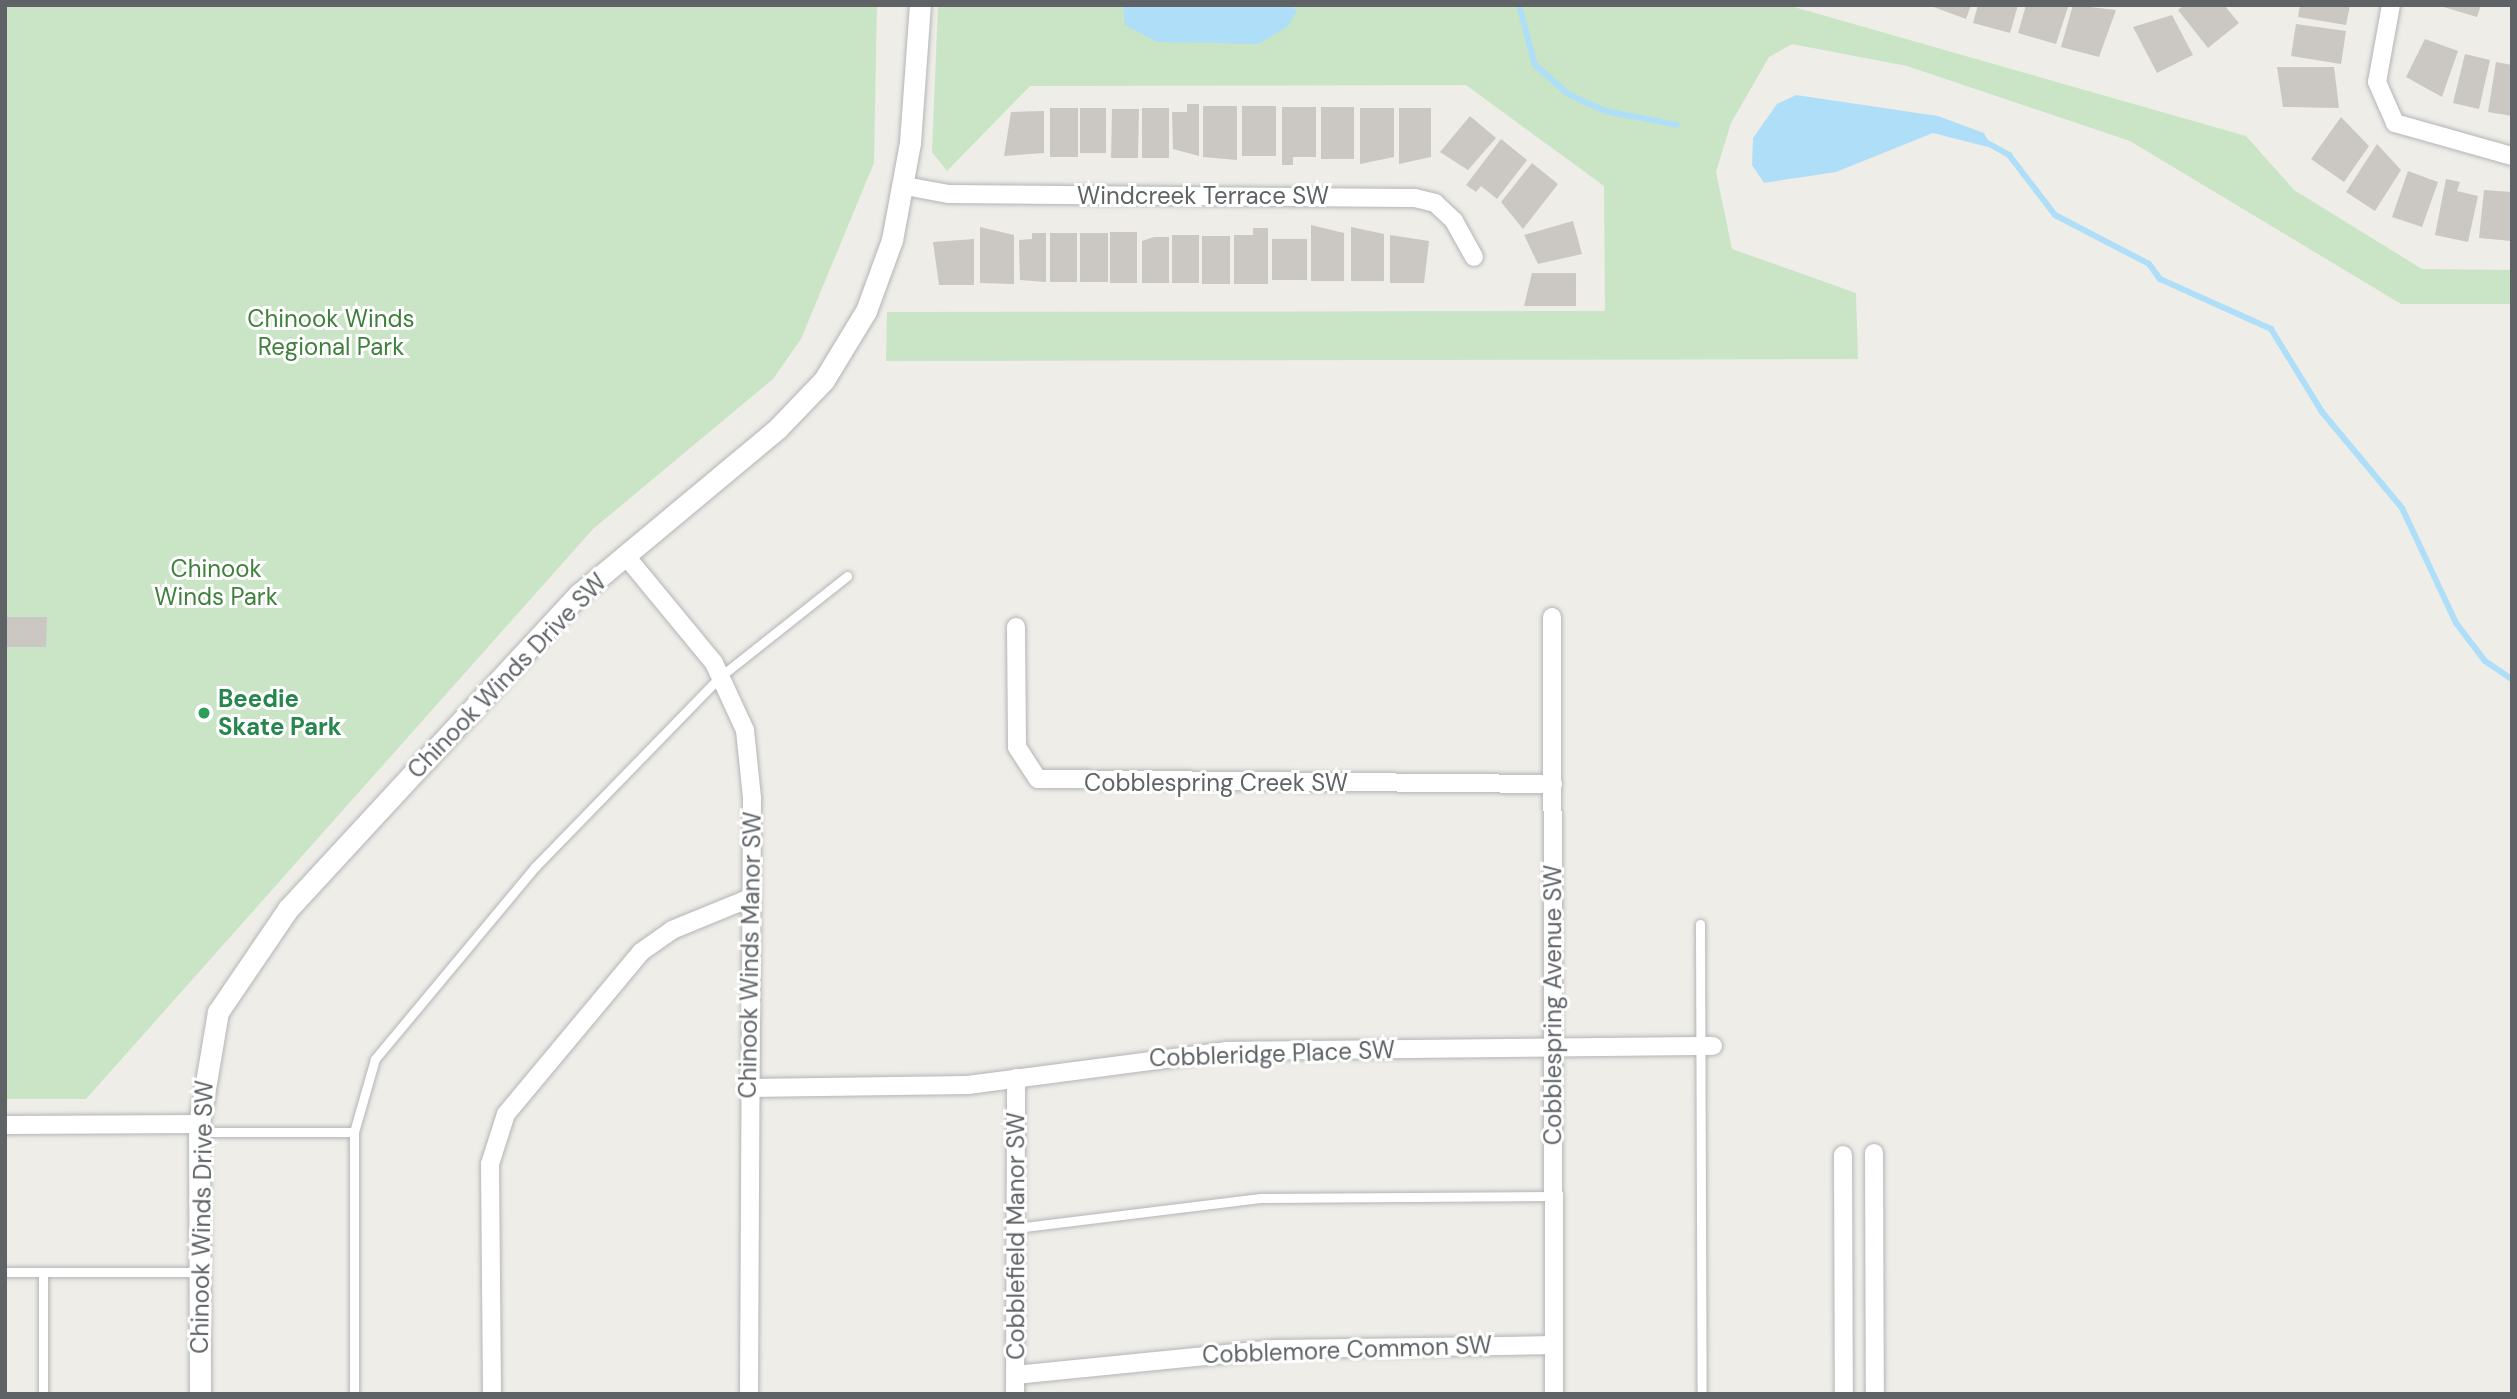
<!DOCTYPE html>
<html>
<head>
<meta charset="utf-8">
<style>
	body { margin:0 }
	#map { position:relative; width:2517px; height:1399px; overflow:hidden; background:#efede7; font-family:"DM Sans",sans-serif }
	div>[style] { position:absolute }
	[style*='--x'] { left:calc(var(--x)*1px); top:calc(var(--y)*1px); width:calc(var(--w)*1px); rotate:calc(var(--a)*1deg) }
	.green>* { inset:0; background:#c9e5c6 }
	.water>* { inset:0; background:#afdff8 }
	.stream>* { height:6px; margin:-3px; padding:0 3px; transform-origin:3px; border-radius:3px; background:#afdff8 }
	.building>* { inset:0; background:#cbc8c4 }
	.roads { filter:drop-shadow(0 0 2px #b2b5b8) drop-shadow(0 0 2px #b2b5b8) }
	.service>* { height:9px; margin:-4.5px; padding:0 4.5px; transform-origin:4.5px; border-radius:4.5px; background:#fff }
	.minor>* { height:18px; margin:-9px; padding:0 9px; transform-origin:9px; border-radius:9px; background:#fff }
	.tertiary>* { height:21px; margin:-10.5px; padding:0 10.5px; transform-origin:10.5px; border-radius:10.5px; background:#fff }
	.dots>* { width:19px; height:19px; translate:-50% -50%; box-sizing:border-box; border:4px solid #fff; border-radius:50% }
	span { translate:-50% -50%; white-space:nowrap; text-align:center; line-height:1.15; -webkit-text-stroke:6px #fff; paint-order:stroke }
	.street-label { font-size:24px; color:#5f6366 }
	.park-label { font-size:24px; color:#3f803c }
	.leisure-label { font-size:24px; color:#27864d; font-weight:700 }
	.left { translate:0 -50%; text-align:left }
	.frame { position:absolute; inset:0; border:7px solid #5f6366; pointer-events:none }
</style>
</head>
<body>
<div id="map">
	<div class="green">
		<div style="clip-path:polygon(5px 5px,877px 5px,874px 163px,801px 339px,773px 379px,593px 529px,86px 1099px,5px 1099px)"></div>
		<div style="clip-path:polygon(938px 5px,1787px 5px,2246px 136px,2294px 190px,2422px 269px,2512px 270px,2512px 304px,2401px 304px,2130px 141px,1907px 66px,1792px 44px,1769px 57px,1731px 123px,1716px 172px,1732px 249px,1856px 293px,1858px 359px,886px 361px,887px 312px,1605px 311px,1604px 186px,1466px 85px,1030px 86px,947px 171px,932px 152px)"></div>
	</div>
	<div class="water">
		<div style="clip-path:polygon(1123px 5px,1290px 5px,1297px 11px,1287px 27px,1258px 44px,1157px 42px,1125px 25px)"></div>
		<div style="clip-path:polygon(1796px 95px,1938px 116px,1984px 133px,1992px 148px,1933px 133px,1836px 172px,1764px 183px,1752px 165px,1753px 138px,1777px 104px)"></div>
	</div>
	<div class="stream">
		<div style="--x:1519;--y:5;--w:62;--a:75.1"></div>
		<div style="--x:1535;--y:65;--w:44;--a:41.3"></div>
		<div style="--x:1568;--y:94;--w:41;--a:24.7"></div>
		<div style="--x:1605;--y:111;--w:73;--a:11"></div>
		<div style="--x:1984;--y:141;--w:29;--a:29"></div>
		<div style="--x:2009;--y:155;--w:76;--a:52.5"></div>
		<div style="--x:2055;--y:215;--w:106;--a:27.5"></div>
		<div style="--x:2149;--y:264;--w:19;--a:54"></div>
		<div style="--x:2160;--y:279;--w:122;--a:24.2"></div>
		<div style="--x:2271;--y:329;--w:97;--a:58.4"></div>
		<div style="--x:2322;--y:412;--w:125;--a:50.2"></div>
		<div style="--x:2402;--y:508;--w:127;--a:64.8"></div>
		<div style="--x:2456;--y:623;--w:48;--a:52.7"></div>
		<div style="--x:2485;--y:661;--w:32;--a:34"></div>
	</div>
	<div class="building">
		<div style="clip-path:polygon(1928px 5px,1971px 5px,1966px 19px)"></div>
		<div style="clip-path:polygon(1978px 5px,2018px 5px,2010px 33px,1973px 23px)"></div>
		<div style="clip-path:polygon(2026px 5px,2068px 7px,2056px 44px,2018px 33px)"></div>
		<div style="clip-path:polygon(2073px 5px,2116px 10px,2099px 57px,2061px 47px)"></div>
		<div style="clip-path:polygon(2184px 5px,2224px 5px,2239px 23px,2208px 48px,2178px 10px)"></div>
		<div style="clip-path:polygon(2300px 5px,2350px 5px,2346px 25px,2298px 17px)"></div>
		<div style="clip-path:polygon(2437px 5px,2481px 5px,2477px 17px)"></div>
		<div style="clip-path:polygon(2172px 15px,2193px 55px,2157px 73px,2133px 27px)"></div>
		<div style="clip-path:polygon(2296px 24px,2346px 31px,2341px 64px,2291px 56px)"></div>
		<div style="clip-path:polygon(2425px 39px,2458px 51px,2442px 97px,2406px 77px)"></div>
		<div style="clip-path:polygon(2465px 54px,2490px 60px,2479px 109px,2453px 103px)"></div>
		<div style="clip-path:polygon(2496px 62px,2512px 65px,2512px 116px,2488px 112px)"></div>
		<div style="clip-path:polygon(2277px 67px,2334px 67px,2339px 108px,2283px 107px)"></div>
		<div style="clip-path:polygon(1187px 104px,1199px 104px,1199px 156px,1173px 149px,1172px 112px,1187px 112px)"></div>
		<div style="clip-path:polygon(1203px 106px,1237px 106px,1237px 160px,1203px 157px)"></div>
		<div style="clip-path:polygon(1242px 106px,1276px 106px,1276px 156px,1242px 156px)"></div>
		<div style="clip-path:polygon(1282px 107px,1316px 107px,1316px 157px,1293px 157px,1293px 165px,1282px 165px)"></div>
		<div style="clip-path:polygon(1321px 107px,1354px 107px,1354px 159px,1321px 159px)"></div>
		<div style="clip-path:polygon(1050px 108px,1078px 108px,1078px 157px,1050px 157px)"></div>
		<div style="clip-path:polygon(1080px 108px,1106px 108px,1106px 153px,1080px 153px)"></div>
		<div style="clip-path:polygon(1142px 108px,1169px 108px,1169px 158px,1142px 158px)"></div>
		<div style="clip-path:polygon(1360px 108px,1394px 108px,1394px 157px,1360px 164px)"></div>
		<div style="clip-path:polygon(1399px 108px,1431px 108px,1431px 157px,1399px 164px)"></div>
		<div style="clip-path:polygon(1112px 109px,1139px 109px,1138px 158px,1111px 158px)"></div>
		<div style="clip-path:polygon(1044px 111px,1044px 153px,1004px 156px,1011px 112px)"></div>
		<div style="clip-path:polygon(1470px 116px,1496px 138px,1468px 170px,1440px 152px)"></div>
		<div style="clip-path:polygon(2341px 117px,2369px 146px,2344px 182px,2311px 159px)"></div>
		<div style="clip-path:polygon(1501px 139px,1527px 160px,1497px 199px,1481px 186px,1476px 192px,1466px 185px)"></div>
		<div style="clip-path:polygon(2377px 144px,2401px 170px,2375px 211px,2346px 192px)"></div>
		<div style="clip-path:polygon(1532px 163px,1558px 184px,1523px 229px,1501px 202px)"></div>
		<div style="clip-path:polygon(2408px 171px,2438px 182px,2422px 227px,2392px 217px)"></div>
		<div style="clip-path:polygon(2446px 179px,2460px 182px,2457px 191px,2478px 196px,2468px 242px,2435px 235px)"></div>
		<div style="clip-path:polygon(2484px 190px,2512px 192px,2512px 241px,2479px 238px)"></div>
		<div style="clip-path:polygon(1573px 221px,1582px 254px,1538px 264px,1524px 235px)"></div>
		<div style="clip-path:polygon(1311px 225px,1344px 233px,1344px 281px,1311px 281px)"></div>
		<div style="clip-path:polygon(980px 227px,1014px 235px,1014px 284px,980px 283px)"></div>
		<div style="clip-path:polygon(1351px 227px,1384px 234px,1384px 281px,1351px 281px)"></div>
		<div style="clip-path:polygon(1253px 228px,1268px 228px,1268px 284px,1234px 284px,1234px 235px,1253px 235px)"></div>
		<div style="clip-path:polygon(1110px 232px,1137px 232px,1137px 283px,1110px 283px)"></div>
		<div style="clip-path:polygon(1032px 233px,1046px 233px,1046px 282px,1020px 280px,1019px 240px,1032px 239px)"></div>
		<div style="clip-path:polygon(1050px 233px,1077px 233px,1077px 282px,1050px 282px)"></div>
		<div style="clip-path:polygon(1080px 233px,1108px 233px,1108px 282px,1080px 282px)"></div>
		<div style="clip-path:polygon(1172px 235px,1199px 235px,1199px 283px,1172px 283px)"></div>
		<div style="clip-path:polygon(1390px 235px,1429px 241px,1424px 283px,1390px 283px)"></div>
		<div style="clip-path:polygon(1202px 236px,1230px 236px,1230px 284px,1202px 284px)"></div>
		<div style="clip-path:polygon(1154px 237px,1169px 237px,1169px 283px,1142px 283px,1142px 241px)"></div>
		<div style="clip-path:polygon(974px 239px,974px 285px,939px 285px,933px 242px)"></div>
		<div style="clip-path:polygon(1272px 239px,1307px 239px,1307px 280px,1272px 280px)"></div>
		<div style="clip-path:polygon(1532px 273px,1576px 273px,1576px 306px,1524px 306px)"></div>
		<div style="clip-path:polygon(5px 617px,47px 617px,46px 647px,5px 647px)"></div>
	</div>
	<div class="roads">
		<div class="service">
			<div style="--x:1700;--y:924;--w:470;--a:89.8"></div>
			<div style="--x:199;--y:1132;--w:155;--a:0"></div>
			<div style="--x:1016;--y:1228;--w:248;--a:-7"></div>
			<div style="--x:1262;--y:1198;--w:291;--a:-0.4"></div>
			<div style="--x:5;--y:1272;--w:195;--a:0"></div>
			<div style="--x:43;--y:1394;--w:122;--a:-90"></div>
			<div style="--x:354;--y:1394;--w:262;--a:-90"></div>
			<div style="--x:354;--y:1132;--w:76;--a:-74"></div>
			<div style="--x:375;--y:1059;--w:250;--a:-50.2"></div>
			<div style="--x:535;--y:867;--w:267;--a:-45.8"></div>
			<div style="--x:721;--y:676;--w:161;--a:-38.4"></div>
		</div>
		<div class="minor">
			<div style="--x:2391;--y:5;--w:78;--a:100.3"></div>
			<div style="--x:2377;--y:82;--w:45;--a:66.3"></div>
			<div style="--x:2395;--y:123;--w:122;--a:15.8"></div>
			<div style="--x:905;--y:186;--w:45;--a:10.3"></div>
			<div style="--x:949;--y:194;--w:466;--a:0.5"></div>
			<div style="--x:1415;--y:198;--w:21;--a:14"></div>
			<div style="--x:1435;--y:203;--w:26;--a:43"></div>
			<div style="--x:1454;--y:221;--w:41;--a:60.9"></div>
			<div style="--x:625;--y:555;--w:140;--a:50.5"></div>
			<div style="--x:714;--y:663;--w:74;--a:65.2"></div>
			<div style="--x:745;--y:730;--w:68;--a:84.1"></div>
			<div style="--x:752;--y:798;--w:596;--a:90.29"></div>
			<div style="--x:1552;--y:617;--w:777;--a:89.85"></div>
			<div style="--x:1016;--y:627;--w:120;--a:89.5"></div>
			<div style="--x:1017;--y:747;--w:38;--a:57"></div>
			<div style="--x:1038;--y:779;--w:515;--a:0.56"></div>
			<div style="--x:748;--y:1088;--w:220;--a:-0.8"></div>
			<div style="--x:968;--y:1085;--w:260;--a:-7.5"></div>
			<div style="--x:1226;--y:1051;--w:487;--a:-0.6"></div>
			<div style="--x:5;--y:1125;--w:194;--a:-0.3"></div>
			<div style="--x:1874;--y:1153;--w:241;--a:89.8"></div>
			<div style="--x:1843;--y:1155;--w:239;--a:89.8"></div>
			<div style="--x:1015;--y:1375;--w:262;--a:-5.7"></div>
			<div style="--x:1276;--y:1349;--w:278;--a:-0.8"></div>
			<div style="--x:492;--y:1394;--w:230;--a:-90.5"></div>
			<div style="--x:490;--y:1164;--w:52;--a:-72.3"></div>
			<div style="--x:506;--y:1114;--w:211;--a:-50.2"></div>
			<div style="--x:641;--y:952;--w:38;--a:-35"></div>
			<div style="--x:672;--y:930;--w:84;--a:-22.3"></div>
			<div style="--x:1015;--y:1394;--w:316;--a:-89.8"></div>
		</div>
		<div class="tertiary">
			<div style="--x:200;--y:1394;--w:270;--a:-90.2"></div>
			<div style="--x:199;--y:1124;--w:114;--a:-80.4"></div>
			<div style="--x:218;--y:1012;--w:125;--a:-55.8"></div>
			<div style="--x:288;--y:909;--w:429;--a:-47.3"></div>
			<div style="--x:579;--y:594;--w:259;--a:-39.8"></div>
			<div style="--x:778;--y:428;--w:66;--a:-46.2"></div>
			<div style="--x:824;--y:380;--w:81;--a:-58.7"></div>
			<div style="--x:866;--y:311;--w:76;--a:-69.9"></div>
			<div style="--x:892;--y:240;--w:99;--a:-79.5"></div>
			<div style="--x:910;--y:143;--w:138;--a:-85.9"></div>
		</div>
	</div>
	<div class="dots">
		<div style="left:204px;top:713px;background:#2e9e5b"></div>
	</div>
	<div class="street-label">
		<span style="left:1203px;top:196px">Windcreek Terrace SW</span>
		<span style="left:507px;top:676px;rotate:-46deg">Chinook Winds Drive SW</span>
		<span style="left:1216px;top:783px">Cobblespring Creek SW</span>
		<span style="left:750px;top:955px;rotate:-89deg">Chinook Winds Manor SW</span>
		<span style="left:1553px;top:1005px;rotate:-90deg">Cobblespring Avenue SW</span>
		<span style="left:1272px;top:1054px;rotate:-2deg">Cobbleridge Place SW</span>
		<span style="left:202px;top:1217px;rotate:-89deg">Chinook Winds Drive SW</span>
		<span style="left:1016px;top:1236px;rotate:-90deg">Cobblefield Manor SW</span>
		<span style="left:1347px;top:1350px;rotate:-2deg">Cobblemore Common SW</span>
	</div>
	<div class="park-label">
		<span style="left:331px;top:333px">Chinook Winds<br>Regional Park</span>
		<span style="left:216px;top:583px">Chinook<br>Winds Park</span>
	</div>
	<div class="leisure-label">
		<span class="left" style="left:218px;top:713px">Beedie<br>Skate Park</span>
	</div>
	<div class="frame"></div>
</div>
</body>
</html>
